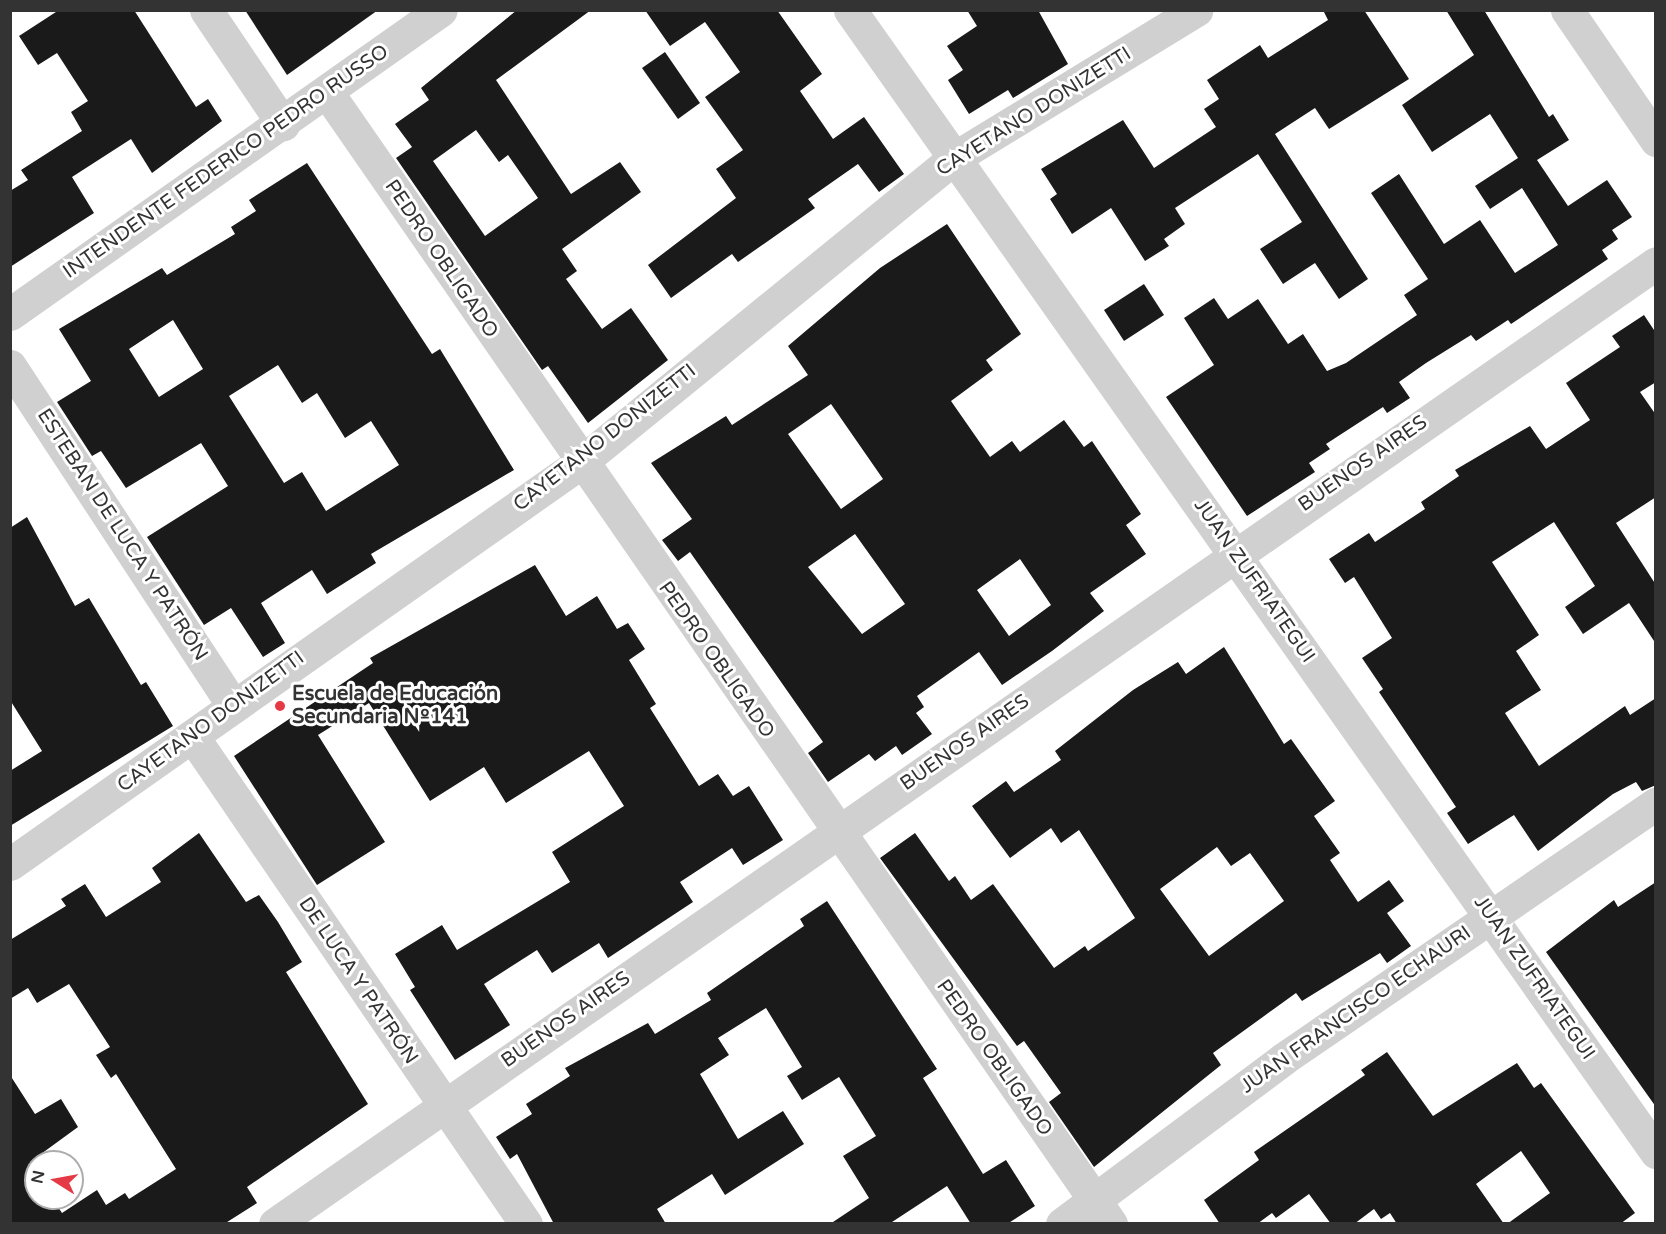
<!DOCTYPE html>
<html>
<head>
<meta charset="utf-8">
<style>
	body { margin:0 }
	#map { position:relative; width:1666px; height:1234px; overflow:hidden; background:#fff; font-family:"Varela Round",sans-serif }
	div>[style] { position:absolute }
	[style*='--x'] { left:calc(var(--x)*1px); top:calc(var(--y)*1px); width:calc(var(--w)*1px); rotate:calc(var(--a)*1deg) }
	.building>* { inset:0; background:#1a1a1a }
	.minor>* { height:33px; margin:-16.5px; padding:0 16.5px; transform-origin:16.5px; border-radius:16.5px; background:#d0d0d0 }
	.tertiary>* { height:33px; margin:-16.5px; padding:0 16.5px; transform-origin:16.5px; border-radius:16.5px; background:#d0d0d0 }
	.dots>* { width:16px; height:16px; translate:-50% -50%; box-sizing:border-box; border:3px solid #fff; border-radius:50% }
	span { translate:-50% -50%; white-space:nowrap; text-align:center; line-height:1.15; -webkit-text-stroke:6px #fff; paint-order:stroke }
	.street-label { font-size:20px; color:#333 }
	.poi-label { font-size:20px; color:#333; font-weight:700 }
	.left { translate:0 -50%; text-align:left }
	.frame { position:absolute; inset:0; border:12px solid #333; pointer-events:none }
	.north { position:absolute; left:24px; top:1150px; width:60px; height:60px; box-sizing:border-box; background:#fff; border:2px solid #adadad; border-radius:50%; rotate:281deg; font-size:16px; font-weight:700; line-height:24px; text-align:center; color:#333 }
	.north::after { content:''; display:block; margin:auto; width:21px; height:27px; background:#e63946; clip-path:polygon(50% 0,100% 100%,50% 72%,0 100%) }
</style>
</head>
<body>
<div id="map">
	<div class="building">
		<div style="clip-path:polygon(59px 10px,134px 10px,196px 107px,208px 99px,222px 121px,152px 173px,131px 139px,72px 177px,94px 213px,10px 267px,10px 191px,28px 180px,21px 170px,82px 131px,71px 112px,88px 101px,57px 53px,38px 65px,19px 36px)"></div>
		<div style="clip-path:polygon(245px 10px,378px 10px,287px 75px)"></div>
		<div style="clip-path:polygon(evenodd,517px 10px,591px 10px,496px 80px,571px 194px,620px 162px,641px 192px,562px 249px,577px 271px,566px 279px,602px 329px,631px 308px,668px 360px,588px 423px,548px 366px,542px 370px,396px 158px,412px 147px,395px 124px,429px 100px,421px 88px,517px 10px,476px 130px,499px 162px,508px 155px,538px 198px,485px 236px,433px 161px,476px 130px)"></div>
		<div style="clip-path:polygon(645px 10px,777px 10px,822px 74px,800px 91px,833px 139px,864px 117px,904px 174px,879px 192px,858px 164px,808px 199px,815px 208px,738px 262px,732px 254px,671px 298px,648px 265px,736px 198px,716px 169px,743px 150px,705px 97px,740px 72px,705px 22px,670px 46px)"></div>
		<div style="clip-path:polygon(967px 10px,1038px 10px,1068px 64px,1013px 98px,1008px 90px,969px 114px,948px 80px,963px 70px,947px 46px,977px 26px)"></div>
		<div style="clip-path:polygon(1323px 10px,1364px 10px,1409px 79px,1329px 129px,1315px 108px,1275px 134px,1368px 279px,1339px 299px,1315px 263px,1283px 284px,1260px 249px,1302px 222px,1258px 154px,1175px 208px,1185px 224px,1164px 239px,1169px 246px,1145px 261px,1111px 208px,1072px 234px,1050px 199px,1057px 194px,1041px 169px,1123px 120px,1154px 168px,1216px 127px,1204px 109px,1219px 99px,1207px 80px,1260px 45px,1268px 58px,1328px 20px)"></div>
		<div style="clip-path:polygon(1446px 10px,1484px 10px,1549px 117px,1553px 114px,1569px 140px,1537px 160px,1568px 206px,1607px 180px,1632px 217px,1612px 230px,1618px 239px,1602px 250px,1608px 259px,1511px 324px,1508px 320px,1476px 341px,1471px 335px,1426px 363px,1399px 382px,1410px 398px,1387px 413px,1383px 407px,1326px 444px,1330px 449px,1309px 463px,1315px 472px,1247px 516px,1166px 397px,1214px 365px,1184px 318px,1214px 298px,1228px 319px,1258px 299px,1288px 344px,1303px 334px,1327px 371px,1346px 363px,1417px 315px,1404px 295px,1428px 279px,1371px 193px,1399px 174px,1444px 244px,1480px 220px,1515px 273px,1558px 245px,1522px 188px,1490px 209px,1475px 186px,1518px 158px,1490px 114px,1432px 152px,1402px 105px,1474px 55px)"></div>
		<div style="clip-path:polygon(665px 52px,700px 103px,678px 119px,642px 68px)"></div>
		<div style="clip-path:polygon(evenodd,307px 163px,432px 354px,440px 349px,514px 470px,371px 554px,376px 563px,327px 594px,312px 570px,261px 603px,285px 643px,263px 657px,231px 608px,204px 625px,147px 537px,228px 486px,201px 443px,126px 488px,101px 451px,92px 456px,57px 402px,91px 381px,59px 329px,162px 268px,167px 275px,235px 234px,231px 227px,256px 211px,249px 200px,307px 163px,173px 320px,203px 369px,159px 397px,129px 349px,173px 320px,307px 163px,278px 365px,302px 403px,317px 393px,345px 438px,371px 421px,399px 465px,326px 511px,302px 472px,284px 483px,229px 396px,278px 365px)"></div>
		<div style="clip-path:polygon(evenodd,947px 224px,1021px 334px,986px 360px,993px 370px,951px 401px,990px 457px,1012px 441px,1020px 452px,1064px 420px,1084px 447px,1092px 441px,1141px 514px,1126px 525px,1146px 554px,1090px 593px,1104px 611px,1052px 651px,1002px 685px,979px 652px,917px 696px,924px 707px,916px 713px,932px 734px,902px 755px,896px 746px,875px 761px,869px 754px,828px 782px,808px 753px,823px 742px,690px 552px,678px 561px,662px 540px,692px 519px,651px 463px,726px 416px,732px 425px,808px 375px,788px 346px,880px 268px,947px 224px,831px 404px,883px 479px,841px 509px,788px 434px,831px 404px,947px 224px,855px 534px,905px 604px,862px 634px,808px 567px,855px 534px,947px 224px,1020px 559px,1051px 605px,1009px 636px,977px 590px,1020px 559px)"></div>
		<div style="clip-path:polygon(1144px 284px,1164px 315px,1124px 341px,1104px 310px)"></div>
		<div style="clip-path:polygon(1644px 315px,1656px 333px,1656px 382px,1640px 392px,1656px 415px,1656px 497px,1616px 523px,1656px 585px,1656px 644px,1629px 603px,1583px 634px,1565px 607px,1595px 586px,1554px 522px,1492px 562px,1539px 635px,1516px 651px,1541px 690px,1505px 713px,1539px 766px,1625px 706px,1630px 715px,1656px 698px,1656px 785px,1642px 791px,1636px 782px,1613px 794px,1538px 851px,1514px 815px,1468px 844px,1447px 813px,1456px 807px,1379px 692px,1383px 689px,1362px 658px,1392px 638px,1354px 577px,1345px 583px,1329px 559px,1369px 533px,1375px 542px,1425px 509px,1421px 502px,1459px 476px,1455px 470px,1530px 426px,1546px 449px,1590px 420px,1566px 383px,1620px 347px,1612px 336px)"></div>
		<div style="clip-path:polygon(27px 517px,75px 606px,89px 598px,141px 685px,146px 682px,173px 726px,10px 826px,10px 771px,42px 751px,10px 700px,10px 528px)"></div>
		<div style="clip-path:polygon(535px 565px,566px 616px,597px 596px,617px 629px,628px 623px,645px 649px,629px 660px,656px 704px,650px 708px,699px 786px,718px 774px,733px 796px,749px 786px,783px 840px,743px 865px,732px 848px,680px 882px,693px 902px,608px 958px,599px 943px,552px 973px,537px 950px,484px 984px,510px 1025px,455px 1060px,410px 990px,415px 987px,395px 954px,442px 925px,457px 950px,570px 882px,552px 852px,624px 806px,589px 751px,506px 803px,484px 767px,430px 801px,369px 703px,318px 735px,385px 842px,317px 885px,234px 756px,373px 663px,370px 658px)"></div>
		<div style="clip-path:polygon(evenodd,1224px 647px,1284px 744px,1291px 739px,1335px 801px,1314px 816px,1340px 853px,1330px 860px,1358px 902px,1389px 880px,1404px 901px,1387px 913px,1411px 946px,1387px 963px,1380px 953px,1302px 1001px,1296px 993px,1213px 1053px,1221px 1065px,1094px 1167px,1049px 1102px,1061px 1093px,1024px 1041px,1017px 1046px,880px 858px,915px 833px,949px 881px,955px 876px,971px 900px,993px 884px,1054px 968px,1085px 946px,1088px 951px,1135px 918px,1079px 830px,1061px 843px,1051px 828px,1010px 858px,972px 806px,1006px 781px,1014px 792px,1061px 760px,1055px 751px,1133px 690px,1178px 662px,1186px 674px,1224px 647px,1217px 847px,1231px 866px,1250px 853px,1284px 901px,1209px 956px,1160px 889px,1217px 847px)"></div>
		<div style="clip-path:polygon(199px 833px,246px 902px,259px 895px,278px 922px,302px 962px,286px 972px,368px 1104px,247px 1187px,257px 1203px,224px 1224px,10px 1224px,10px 1075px,35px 1114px,61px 1099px,78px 1127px,30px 1162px,36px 1198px,52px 1198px,62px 1213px,97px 1190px,106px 1205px,125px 1193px,129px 1199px,176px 1169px,116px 1074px,111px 1078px,96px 1055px,110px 1047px,69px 984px,37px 1003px,28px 988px,10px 999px,10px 940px,66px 906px,61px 899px,85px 884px,106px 917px,161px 882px,152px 868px)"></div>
		<div style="clip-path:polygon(1656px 882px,1656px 1107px,1546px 952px,1614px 900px,1618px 907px)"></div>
		<div style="clip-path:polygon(827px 901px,937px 1069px,923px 1078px,983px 1174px,1006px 1160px,1035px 1206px,1007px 1224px,971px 1224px,947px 1186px,889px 1224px,830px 1224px,869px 1198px,843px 1156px,876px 1136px,839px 1077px,802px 1100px,787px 1076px,802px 1067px,766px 1008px,718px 1038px,729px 1055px,700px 1074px,738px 1139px,783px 1111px,804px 1144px,725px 1195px,712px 1174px,657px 1209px,666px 1224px,554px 1224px,517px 1154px,510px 1159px,496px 1137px,532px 1114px,526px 1104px,570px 1076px,565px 1068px,648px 1023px,655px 1034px,711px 1000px,707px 993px,804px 926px,800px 919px)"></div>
		<div style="clip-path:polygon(1387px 1052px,1433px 1116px,1517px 1063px,1534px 1088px,1541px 1083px,1635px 1213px,1620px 1224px,1507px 1224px,1550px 1193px,1521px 1151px,1476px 1184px,1504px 1224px,1397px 1224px,1390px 1213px,1381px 1219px,1374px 1209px,1354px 1224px,1331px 1224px,1309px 1194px,1276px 1218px,1272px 1213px,1257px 1224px,1220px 1224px,1204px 1200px,1259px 1160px,1254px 1152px,1365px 1075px,1361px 1070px)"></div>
	</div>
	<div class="minor">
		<div style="--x:206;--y:10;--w:138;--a:56"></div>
		<div style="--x:850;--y:10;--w:1398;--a:54.79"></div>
		<div style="--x:1567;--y:10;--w:158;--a:55.6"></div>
		<div style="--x:327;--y:92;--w:1377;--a:55.29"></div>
		<div style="--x:10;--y:366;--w:406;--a:56.7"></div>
		<div style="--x:193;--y:737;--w:590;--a:55.64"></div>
		<div style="--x:10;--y:864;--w:697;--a:-35.13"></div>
		<div style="--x:580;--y:463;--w:483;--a:-39.2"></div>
		<div style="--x:954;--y:158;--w:284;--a:-31.4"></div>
		<div style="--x:275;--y:1224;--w:1682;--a:-34.83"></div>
		<div style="--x:1062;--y:1224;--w:276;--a:-36.7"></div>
		<div style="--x:1283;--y:1059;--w:452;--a:-34.4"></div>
	</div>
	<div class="tertiary">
		<div style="--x:10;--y:314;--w:527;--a:-35.2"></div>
	</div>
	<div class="dots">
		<div style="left:280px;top:706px;background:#e63946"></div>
	</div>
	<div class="street-label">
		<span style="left:1034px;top:112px;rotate:-32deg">CAYETANO DONIZETTI</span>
		<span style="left:226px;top:162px;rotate:-35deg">INTENDENTE FEDERICO PEDRO RUSSO</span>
		<span style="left:441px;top:259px;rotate:56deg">PEDRO OBLIGADO</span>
		<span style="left:605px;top:438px;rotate:-38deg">CAYETANO DONIZETTI</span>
		<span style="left:1363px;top:464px;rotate:-35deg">BUENOS AIRES</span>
		<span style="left:122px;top:535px;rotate:57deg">ESTEBAN DE LUCA Y PATRÓN</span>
		<span style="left:1254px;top:581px;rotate:55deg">JUAN ZUFRIATEGUI</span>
		<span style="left:716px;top:660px;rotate:55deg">PEDRO OBLIGADO</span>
		<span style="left:211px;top:722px;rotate:-36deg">CAYETANO DONIZETTI</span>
		<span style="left:965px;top:743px;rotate:-35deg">BUENOS AIRES</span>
		<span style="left:1534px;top:978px;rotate:55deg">JUAN ZUFRIATEGUI</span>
		<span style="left:358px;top:981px;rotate:56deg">DE LUCA Y PATRÓN</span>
		<span style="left:1356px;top:1010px;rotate:-35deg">JUAN FRANCISCO ECHAURI</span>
		<span style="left:566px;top:1020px;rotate:-35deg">BUENOS AIRES</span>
		<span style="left:994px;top:1058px;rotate:55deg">PEDRO OBLIGADO</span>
	</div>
	<div class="poi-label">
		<span class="left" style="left:292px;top:706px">Escuela de Educación<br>Secundaria Nº141</span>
	</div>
	<div class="frame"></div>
	<div class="north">N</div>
</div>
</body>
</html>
